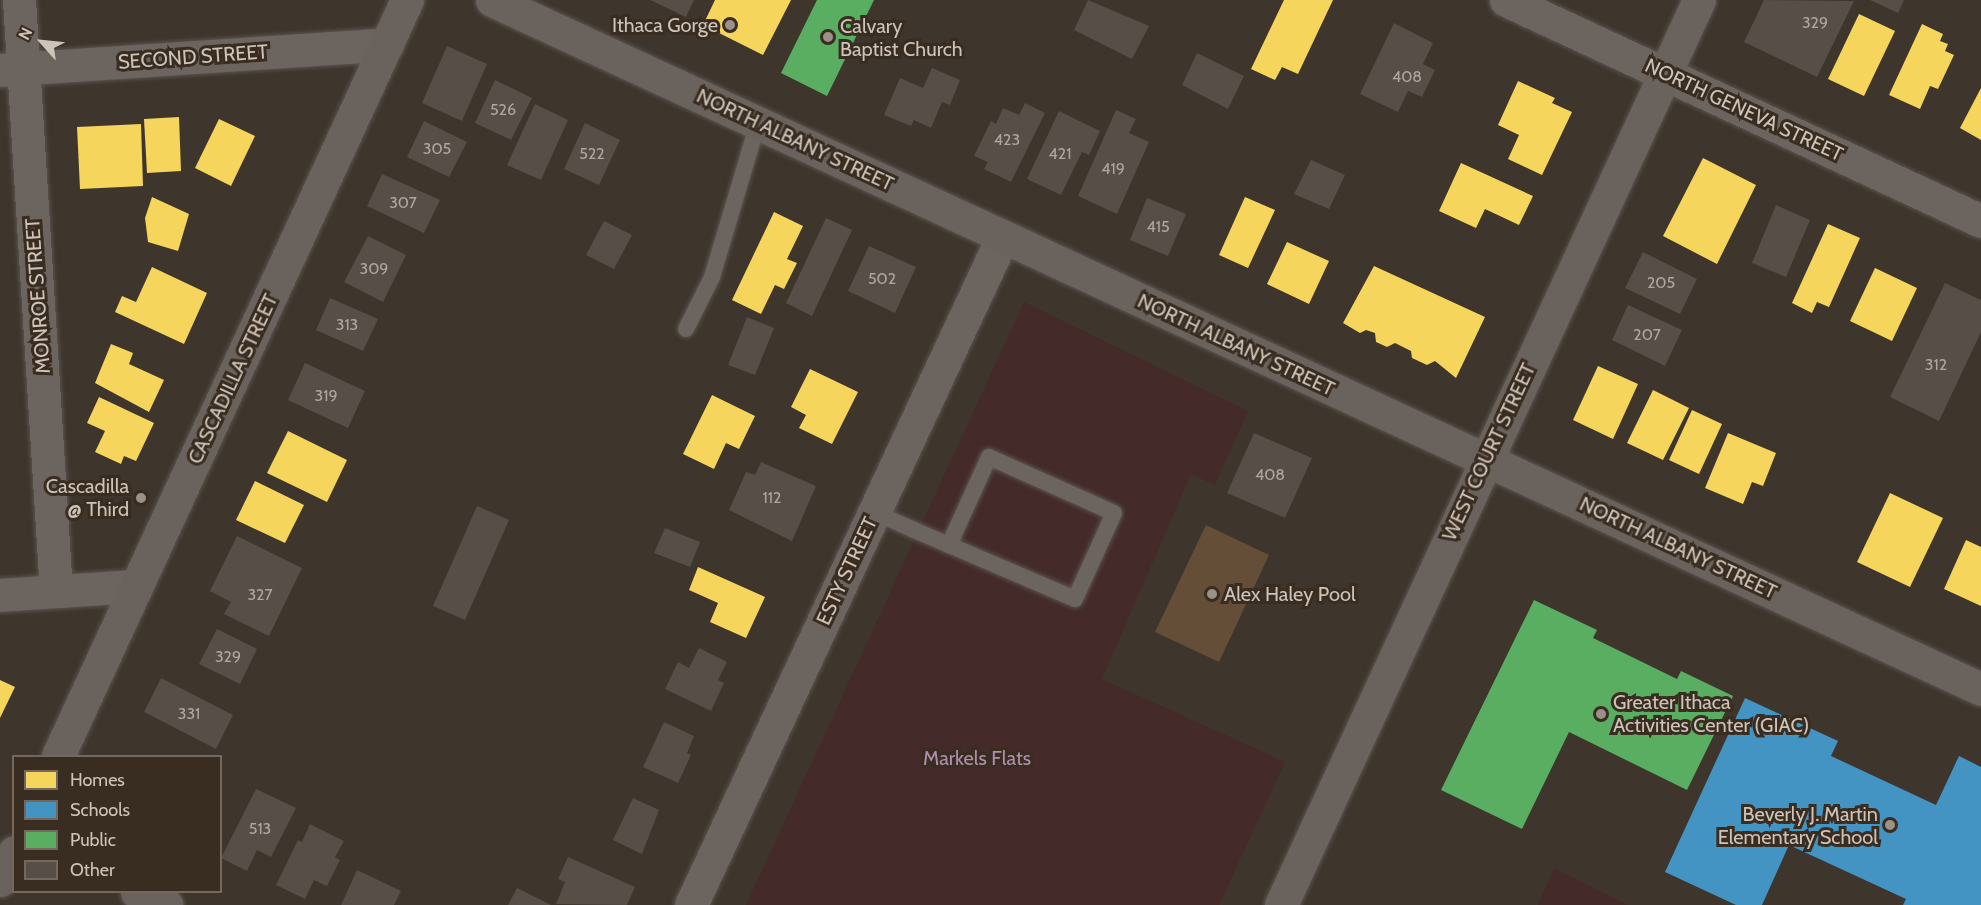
<!DOCTYPE html>
<html>
<head>
<meta charset="utf-8">
<style>
	body { margin:0 }
	#map { position:relative; width:1981px; height:905px; overflow:hidden; background:#3e352d; font-family:Cabin,sans-serif }
	div>[style] { position:absolute }
	[style*='--x'] { left:calc(var(--x)*1px); top:calc(var(--y)*1px); width:calc(var(--w)*1px); rotate:calc(var(--a)*1deg) }
	.green>* { inset:0; background:#442b2a }
	.water>* { inset:0; background:#654e38 }
	.homes>* { inset:0; background:#f6d55c }
	.schools>* { inset:0; background:#4393c3 }
	.public>* { inset:0; background:#5aae61 }
	.building>* { inset:0; background:#564e47 }
	.roads { filter:drop-shadow(0 0 2px #5a534d) drop-shadow(0 0 2px #5a534d) }
	.lane>* { height:16px; margin:-8px; padding:0 8px; transform-origin:8px; border-radius:8px; background:#6b645f }
	.street>* { height:33px; margin:-16.5px; padding:0 16.5px; transform-origin:16.5px; border-radius:16.5px; background:#6b645f }
	.secondary>* { height:33px; margin:-16.5px; padding:0 16.5px; transform-origin:16.5px; border-radius:16.5px; background:#6a635d }
	.dots>* { width:16px; height:16px; translate:-50% -50%; box-sizing:border-box; border:3px solid #392c20; border-radius:50% }
	span { translate:-50% -50%; white-space:nowrap; text-align:center; line-height:1.15; -webkit-text-stroke:6px #392c20; paint-order:stroke }
	.number-label { font-size:16px; color:#afa69c }
	.number-label span { -webkit-text-stroke-width:0 }
	.poi-label { font-size:20px; color:#cdc3b9 }
	.right { translate:-100% -50%; text-align:right }
	.left { translate:0 -50%; text-align:left }
	.street-label { font-size:20px; color:#cdc3b9 }
	.park-label { font-size:20px; color:#b18dad }
	.legend { position:absolute; left:12px; top:755px; width:210px; height:138px; box-sizing:border-box; background:#392c20; border:2px solid #74685d; margin:0; padding:8px 10px; list-style:none; font-size:18px; color:#cdc3b9 }
	.legend li { display:flex; align-items:center; gap:12px; height:30px }
	.legend b { width:30px; border:2px solid #74685d }
	.north { position:absolute; left:12px; top:12px; width:60px; height:60px; -webkit-text-stroke:4px #392c20; paint-order:stroke; rotate:297deg; font-size:16px; font-weight:700; line-height:24px; text-align:center; color:#cdc3b9 }
	.north::after { content:''; display:block; margin:auto; width:21px; height:27px; background:#cdc3b9; clip-path:polygon(50% 0,100% 100%,50% 72%,0 100%) }
</style>
</head>
<body>
<div id="map">
	<div class="green">
		<div style="clip-path:polygon(1024px 302px,1248px 411px,1215px 485px,1191px 474px,1102px 679px,1285px 762px,1219px 905px,746px 905px)"></div>
		<div style="clip-path:polygon(1554px 868px,1628px 905px,1538px 905px)"></div>
	</div>
	<div class="water">
		<div style="clip-path:polygon(1206px 525px,1269px 555px,1219px 662px,1155px 632px)"></div>
	</div>
	<div class="homes">
		<div style="clip-path:polygon(715px 0,791px 0,763px 55px,703px 25px)"></div>
		<div style="clip-path:polygon(1284px 0,1333px 0,1298px 74px,1282px 67px,1275px 80px,1251px 69px)"></div>
		<div style="clip-path:polygon(1859px 14px,1895px 31px,1864px 96px,1828px 79px)"></div>
		<div style="clip-path:polygon(1922px 24px,1943px 34px,1940px 41px,1948px 44px,1945px 51px,1954px 55px,1938px 89px,1930px 86px,1920px 109px,1889px 95px)"></div>
		<div style="clip-path:polygon(1518px 81px,1555px 98px,1552px 103px,1572px 112px,1542px 175px,1508px 159px,1519px 135px,1498px 125px)"></div>
		<div style="clip-path:polygon(1981px 88px,1981px 140px,1960px 128px)"></div>
		<div style="clip-path:polygon(179px 117px,181px 171px,147px 173px,144px 119px)"></div>
		<div style="clip-path:polygon(219px 119px,255px 136px,231px 186px,195px 168px)"></div>
		<div style="clip-path:polygon(141px 124px,143px 186px,80px 189px,77px 127px)"></div>
		<div style="clip-path:polygon(1703px 158px,1756px 185px,1717px 264px,1663px 236px)"></div>
		<div style="clip-path:polygon(1461px 163px,1533px 196px,1519px 225px,1485px 209px,1476px 228px,1439px 211px)"></div>
		<div style="clip-path:polygon(152px 197px,189px 214px,178px 251px,148px 242px,145px 218px)"></div>
		<div style="clip-path:polygon(1245px 197px,1275px 210px,1248px 268px,1219px 255px)"></div>
		<div style="clip-path:polygon(774px 212px,803px 226px,787px 259px,797px 263px,784px 289px,775px 285px,761px 314px,732px 300px)"></div>
		<div style="clip-path:polygon(1828px 224px,1860px 238px,1829px 307px,1817px 302px,1812px 313px,1792px 303px)"></div>
		<div style="clip-path:polygon(1287px 242px,1329px 261px,1309px 304px,1267px 284px)"></div>
		<div style="clip-path:polygon(1374px 266px,1485px 317px,1456px 378px,1435px 361px,1427px 365px,1412px 358px,1411px 351px,1395px 343px,1387px 347px,1376px 342px,1375px 333px,1366px 330px,1360px 333px,1343px 323px)"></div>
		<div style="clip-path:polygon(152px 267px,207px 293px,184px 344px,115px 312px,122px 296px,136px 302px)"></div>
		<div style="clip-path:polygon(1875px 268px,1917px 288px,1892px 341px,1850px 321px)"></div>
		<div style="clip-path:polygon(111px 344px,133px 353px,129px 364px,164px 380px,149px 412px,95px 383px)"></div>
		<div style="clip-path:polygon(1598px 366px,1638px 384px,1613px 439px,1573px 420px)"></div>
		<div style="clip-path:polygon(810px 369px,858px 392px,832px 444px,799px 428px,806px 415px,791px 407px)"></div>
		<div style="clip-path:polygon(1653px 390px,1689px 408px,1663px 460px,1627px 443px)"></div>
		<div style="clip-path:polygon(712px 395px,755px 416px,739px 449px,726px 443px,714px 469px,683px 454px)"></div>
		<div style="clip-path:polygon(99px 397px,154px 423px,136px 461px,124px 456px,121px 464px,95px 452px,105px 431px,87px 423px)"></div>
		<div style="clip-path:polygon(1692px 410px,1722px 424px,1699px 474px,1669px 460px)"></div>
		<div style="clip-path:polygon(288px 431px,347px 460px,327px 502px,267px 473px)"></div>
		<div style="clip-path:polygon(1728px 433px,1776px 453px,1763px 486px,1752px 482px,1743px 504px,1705px 488px)"></div>
		<div style="clip-path:polygon(255px 481px,304px 505px,285px 543px,236px 520px)"></div>
		<div style="clip-path:polygon(1890px 493px,1943px 518px,1910px 587px,1857px 562px)"></div>
		<div style="clip-path:polygon(1966px 540px,1981px 547px,1981px 606px,1944px 589px)"></div>
		<div style="clip-path:polygon(698px 567px,765px 597px,746px 638px,710px 622px,718px 603px,689px 590px)"></div>
		<div style="clip-path:polygon(0 680px,15px 687px,0 718px)"></div>
	</div>
	<div class="schools">
		<div style="clip-path:polygon(1745px 698px,1838px 741px,1831px 756px,1936px 805px,1959px 756px,1981px 767px,1981px 905px,1903px 905px,1906px 899px,1789px 845px,1762px 905px,1736px 905px,1665px 872px)"></div>
	</div>
	<div class="public">
		<div style="clip-path:polygon(817px 0,874px 0,827px 96px,781px 73px)"></div>
		<div style="clip-path:polygon(1534px 600px,1597px 630px,1593px 638px,1677px 679px,1681px 671px,1733px 696px,1687px 790px,1569px 732px,1522px 829px,1441px 790px)"></div>
	</div>
	<div class="building">
		<div style="clip-path:polygon(650px 0,694px 0,686px 17px)"></div>
		<div style="clip-path:polygon(1088px 0,1149px 26px,1132px 59px,1074px 30px)"></div>
		<div style="clip-path:polygon(1764px 0,1854px 1px,1817px 77px,1744px 42px)"></div>
		<div style="clip-path:polygon(1870px 0,1904px 0,1898px 13px)"></div>
		<div style="clip-path:polygon(1394px 23px,1433px 43px,1423px 64px,1435px 70px,1422px 97px,1408px 91px,1398px 112px,1360px 94px)"></div>
		<div style="clip-path:polygon(447px 46px,487px 64px,462px 121px,422px 103px)"></div>
		<div style="clip-path:polygon(1197px 53px,1244px 76px,1228px 109px,1182px 85px)"></div>
		<div style="clip-path:polygon(932px 68px,960px 80px,950px 105px,942px 102px,931px 128px,914px 120px,911px 126px,884px 115px,900px 78px,923px 88px)"></div>
		<div style="clip-path:polygon(495px 80px,532px 98px,511px 140px,475px 123px)"></div>
		<div style="clip-path:polygon(1025px 103px,1045px 113px,1011px 182px,984px 169px,988px 162px,974px 156px,991px 121px,996px 124px,1003px 108px,1019px 115px)"></div>
		<div style="clip-path:polygon(535px 104px,568px 120px,541px 180px,507px 165px)"></div>
		<div style="clip-path:polygon(1116px 110px,1136px 119px,1129px 133px,1149px 142px,1117px 214px,1078px 196px)"></div>
		<div style="clip-path:polygon(1059px 111px,1100px 131px,1089px 155px,1082px 152px,1061px 195px,1027px 179px)"></div>
		<div style="clip-path:polygon(424px 121px,467px 142px,449px 177px,407px 157px)"></div>
		<div style="clip-path:polygon(585px 123px,620px 140px,599px 185px,564px 169px)"></div>
		<div style="clip-path:polygon(1311px 160px,1345px 175px,1329px 209px,1294px 194px)"></div>
		<div style="clip-path:polygon(382px 174px,440px 200px,424px 233px,367px 206px)"></div>
		<div style="clip-path:polygon(1147px 198px,1186px 214px,1168px 256px,1130px 240px)"></div>
		<div style="clip-path:polygon(1776px 205px,1810px 220px,1786px 277px,1752px 263px)"></div>
		<div style="clip-path:polygon(826px 218px,852px 230px,812px 316px,786px 303px)"></div>
		<div style="clip-path:polygon(604px 221px,632px 235px,614px 269px,586px 255px)"></div>
		<div style="clip-path:polygon(368px 236px,406px 255px,383px 302px,344px 282px)"></div>
		<div style="clip-path:polygon(869px 246px,916px 267px,895px 313px,848px 291px)"></div>
		<div style="clip-path:polygon(1643px 252px,1697px 279px,1680px 314px,1625px 288px)"></div>
		<div style="clip-path:polygon(1945px 283px,1981px 300px,1981px 332px,1939px 421px,1890px 397px)"></div>
		<div style="clip-path:polygon(330px 298px,378px 319px,363px 351px,316px 330px)"></div>
		<div style="clip-path:polygon(1628px 305px,1682px 330px,1665px 366px,1612px 340px)"></div>
		<div style="clip-path:polygon(747px 317px,774px 328px,755px 375px,728px 365px)"></div>
		<div style="clip-path:polygon(305px 363px,365px 391px,348px 428px,288px 400px)"></div>
		<div style="clip-path:polygon(1254px 433px,1312px 458px,1285px 518px,1227px 493px)"></div>
		<div style="clip-path:polygon(761px 462px,816px 486px,792px 541px,729px 510px,746px 472px,755px 475px)"></div>
		<div style="clip-path:polygon(477px 506px,509px 520px,465px 620px,433px 606px)"></div>
		<div style="clip-path:polygon(665px 528px,700px 542px,690px 567px,654px 553px)"></div>
		<div style="clip-path:polygon(237px 536px,302px 568px,269px 636px,224px 614px,231px 602px,210px 591px)"></div>
		<div style="clip-path:polygon(217px 629px,257px 649px,240px 684px,199px 664px)"></div>
		<div style="clip-path:polygon(699px 648px,727px 662px,718px 680px,724px 683px,711px 711px,665px 689px,678px 662px,689px 668px)"></div>
		<div style="clip-path:polygon(161px 678px,233px 715px,216px 749px,144px 712px)"></div>
		<div style="clip-path:polygon(664px 722px,694px 736px,687px 753px,691px 755px,678px 783px,643px 767px)"></div>
		<div style="clip-path:polygon(256px 789px,296px 808px,271px 857px,257px 850px,247px 871px,221px 858px)"></div>
		<div style="clip-path:polygon(633px 798px,659px 810px,642px 854px,613px 840px)"></div>
		<div style="clip-path:polygon(310px 824px,344px 841px,335px 857px,340px 860px,327px 886px,314px 880px,305px 899px,276px 885px,298px 840px,302px 842px)"></div>
		<div style="clip-path:polygon(568px 857px,635px 887px,627px 905px,556px 904px,565px 882px,558px 879px)"></div>
		<div style="clip-path:polygon(357px 870px,401px 891px,394px 905px,341px 905px)"></div>
		<div style="clip-path:polygon(517px 888px,551px 905px,508px 905px)"></div>
	</div>
	<div class="roads">
		<div class="lane">
			<div style="--x:686;--y:329;--w:58;--a:-63.4"></div>
			<div style="--x:712;--y:277;--w:161;--a:-73.4"></div>
			<div style="--x:874;--y:512;--w:44;--a:24.2"></div>
			<div style="--x:914;--y:530;--w:175;--a:23.2"></div>
			<div style="--x:1075;--y:599;--w:94;--a:-65.6"></div>
			<div style="--x:1114;--y:513;--w:137;--a:-155.9"></div>
			<div style="--x:989;--y:457;--w:97;--a:114.4"></div>
		</div>
		<div class="street">
			<div style="--x:19;--y:0;--w:592;--a:86.42"></div>
			<div style="--x:1506;--y:0;--w:524;--a:24.95"></div>
			<div style="--x:0;--y:70;--w:388;--a:-3.8"></div>
			<div style="--x:0;--y:595;--w:137;--a:-3.8"></div>
			<div style="--x:691;--y:905;--w:738;--a:-65"></div>
		</div>
		<div class="secondary">
			<div style="--x:492;--y:0;--w:1641;--a:24.83"></div>
			<div style="--x:58;--y:756;--w:833;--a:-65.22"></div>
			<div style="--x:0;--y:880;--w:31;--a:-63"></div>
			<div style="--x:137;--y:892;--w:32;--a:24"></div>
			<div style="--x:1281;--y:905;--w:997;--a:-65.21"></div>
		</div>
	</div>
	<div class="dots">
		<div style="left:730px;top:25px;background:#9b9188"></div>
		<div style="left:828px;top:37px;background:#9b9188"></div>
		<div style="left:141px;top:498px;background:#9b9188"></div>
		<div style="left:1212px;top:594px;background:#9b9188"></div>
		<div style="left:1601px;top:714px;background:#9b9188"></div>
		<div style="left:1890px;top:825px;background:#9b9188"></div>
	</div>
	<div class="number-label">
		<span style="left:1815px;top:23px">329</span>
		<span style="left:1407px;top:77px">408</span>
		<span style="left:503px;top:110px">526</span>
		<span style="left:1007px;top:140px">423</span>
		<span style="left:437px;top:149px">305</span>
		<span style="left:592px;top:154px">522</span>
		<span style="left:1060px;top:154px">421</span>
		<span style="left:1113px;top:169px">419</span>
		<span style="left:403px;top:203px">307</span>
		<span style="left:1158px;top:227px">415</span>
		<span style="left:374px;top:269px">309</span>
		<span style="left:882px;top:279px">502</span>
		<span style="left:1661px;top:283px">205</span>
		<span style="left:347px;top:325px">313</span>
		<span style="left:1647px;top:335px">207</span>
		<span style="left:1936px;top:365px">312</span>
		<span style="left:326px;top:396px">319</span>
		<span style="left:1270px;top:475px">408</span>
		<span style="left:772px;top:498px">112</span>
		<span style="left:260px;top:595px">327</span>
		<span style="left:228px;top:657px">329</span>
		<span style="left:189px;top:714px">331</span>
		<span style="left:260px;top:829px">513</span>
	</div>
	<div class="poi-label">
		<span class="right" style="left:718px;top:25px">Ithaca Gorge</span>
		<span class="left" style="left:840px;top:38px">Calvary<br>Baptist Church</span>
		<span class="right" style="left:129px;top:498px">Cascadilla<br>@ Third</span>
		<span class="left" style="left:1224px;top:594px">Alex Haley Pool</span>
		<span class="left" style="left:1613px;top:714px">Greater Ithaca<br>Activities Center (GIAC)</span>
		<span class="right" style="left:1878px;top:826px">Beverly J. Martin<br>Elementary School</span>
	</div>
	<div class="street-label">
		<span style="left:193px;top:57px;rotate:-4deg">SECOND STREET</span>
		<span style="left:1744px;top:110px;rotate:25deg">NORTH GENEVA STREET</span>
		<span style="left:795px;top:140px;rotate:25deg">NORTH ALBANY STREET</span>
		<span style="left:38px;top:296px;rotate:-94deg">MONROE STREET</span>
		<span style="left:1236px;top:345px;rotate:25deg">NORTH ALBANY STREET</span>
		<span style="left:233px;top:379px;rotate:-65deg">CASCADILLA STREET</span>
		<span style="left:1489px;top:452px;rotate:-65deg">WEST COURT STREET</span>
		<span style="left:1678px;top:548px;rotate:25deg">NORTH ALBANY STREET</span>
		<span style="left:847px;top:571px;rotate:-65deg">ESTY STREET</span>
	</div>
	<div class="park-label">
		<span style="left:977px;top:758px">Markels Flats</span>
	</div>
	<ul class="legend">
	<li><b style="height:16px;background:#f6d55c"></b>Homes</li>
	<li><b style="height:16px;background:#4393c3"></b>Schools</li>
	<li><b style="height:16px;background:#5aae61"></b>Public</li>
	<li><b style="height:16px;background:#564e47"></b>Other</li>
	</ul>
	<div class="north">N</div>
</div>
</body>
</html>
